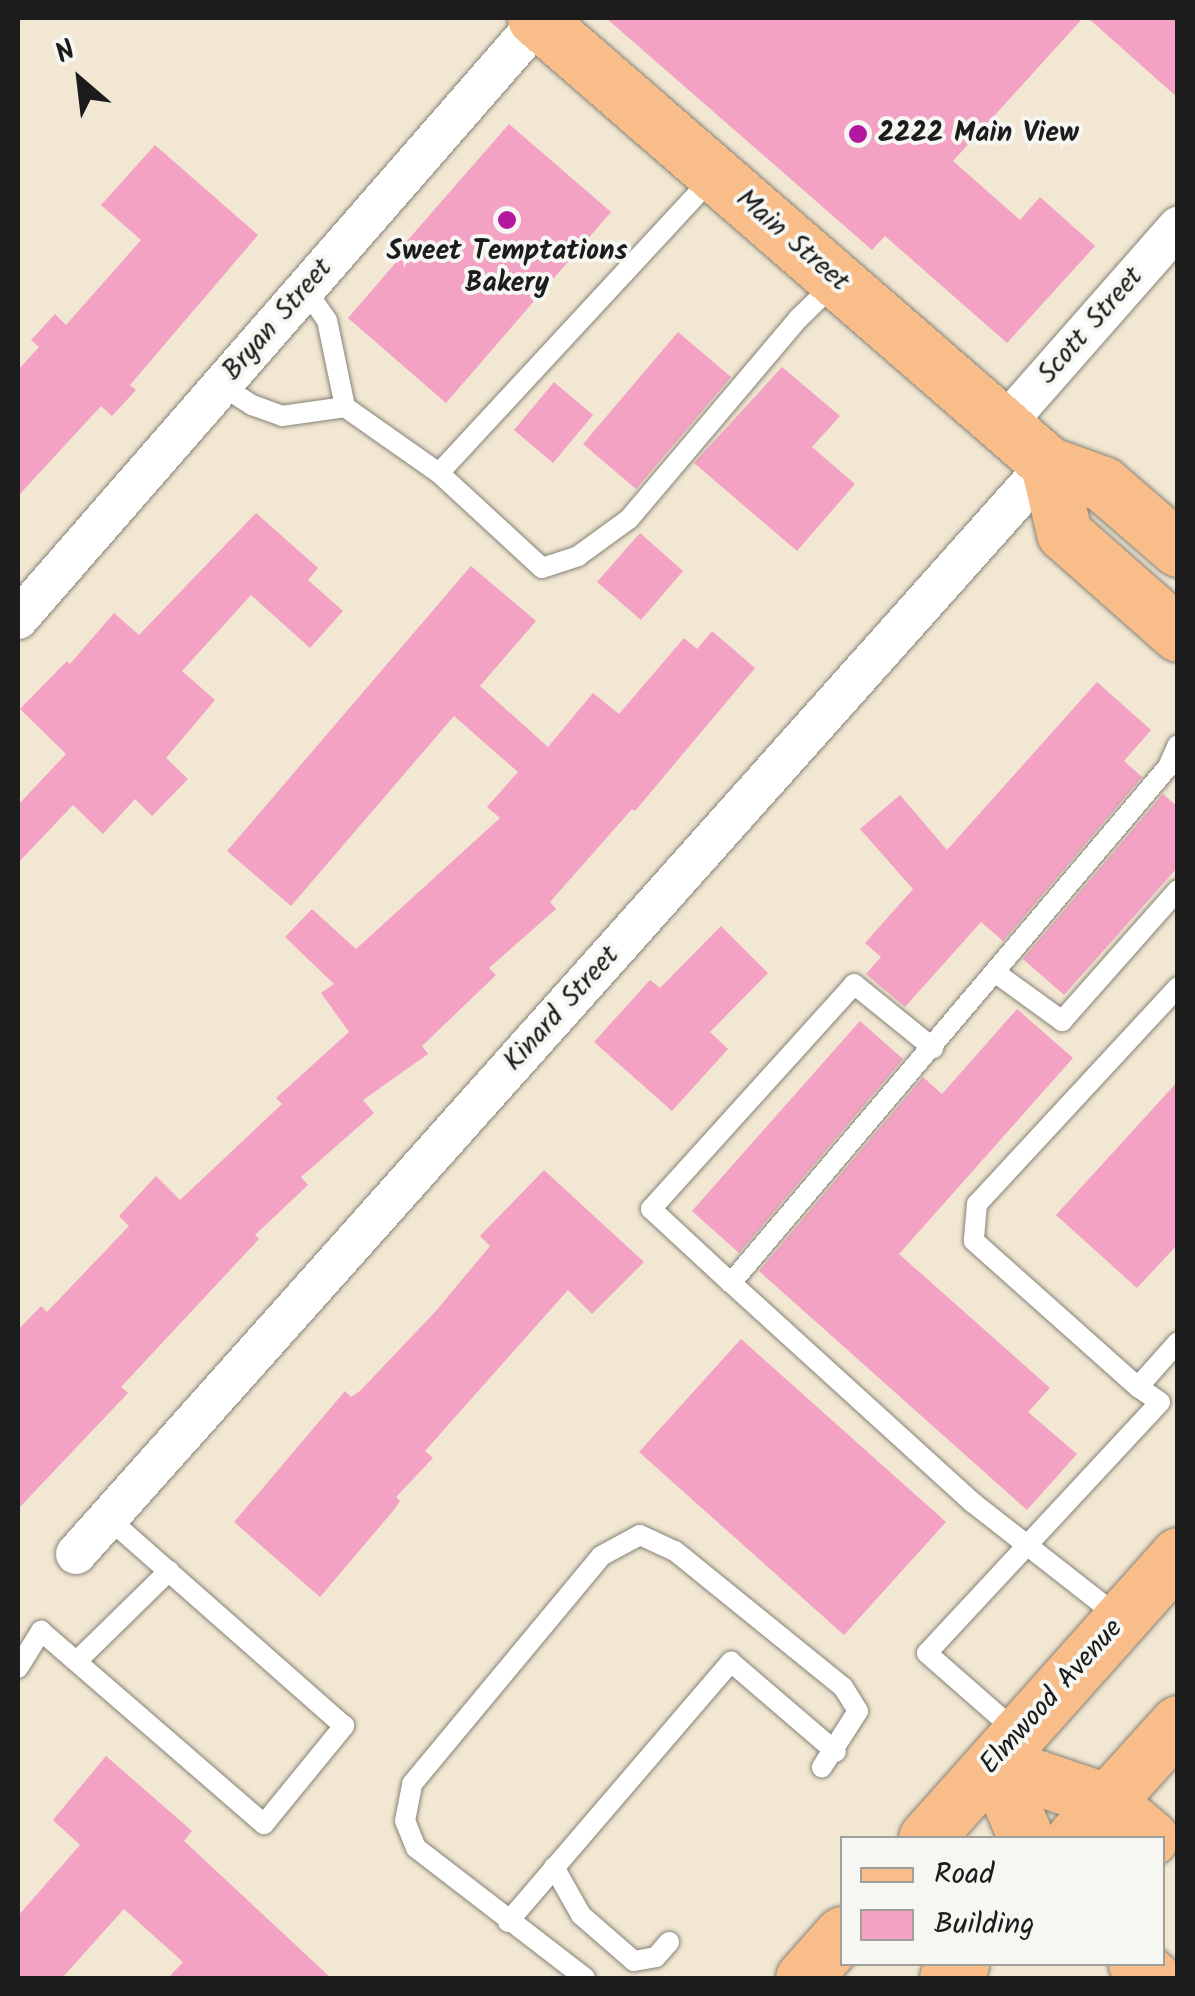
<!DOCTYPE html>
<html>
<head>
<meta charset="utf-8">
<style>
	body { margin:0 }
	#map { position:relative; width:1195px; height:1996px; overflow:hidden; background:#f1e7d2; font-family:Kalam,sans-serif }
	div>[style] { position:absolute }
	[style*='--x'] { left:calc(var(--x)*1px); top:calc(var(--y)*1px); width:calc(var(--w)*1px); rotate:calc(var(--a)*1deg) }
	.building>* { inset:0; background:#f3a2c4 }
	.roads { filter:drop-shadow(0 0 2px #868277) drop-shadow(0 0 2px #868277) }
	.service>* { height:20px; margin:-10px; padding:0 10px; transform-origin:10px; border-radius:10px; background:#fff }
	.minor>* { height:40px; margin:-20px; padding:0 20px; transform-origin:20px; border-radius:20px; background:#fff }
	.primary>* { height:55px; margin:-27.5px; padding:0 27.5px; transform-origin:27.5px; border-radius:27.5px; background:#f8bd88 }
	.trunk>* { height:55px; margin:-27.5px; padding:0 27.5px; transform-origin:27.5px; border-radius:27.5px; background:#f8bd88 }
	.dots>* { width:28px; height:28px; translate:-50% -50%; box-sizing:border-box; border:5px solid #f6f6f2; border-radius:50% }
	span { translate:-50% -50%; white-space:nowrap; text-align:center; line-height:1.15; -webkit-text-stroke:8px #f6f6f2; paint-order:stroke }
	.poi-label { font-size:28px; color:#1c1c1c; font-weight:700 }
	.left { translate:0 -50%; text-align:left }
	.street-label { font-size:28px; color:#1c1c1c }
	.frame { position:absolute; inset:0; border:20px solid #1c1c1c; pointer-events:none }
	.legend { position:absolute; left:840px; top:1836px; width:325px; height:130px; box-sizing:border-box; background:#f6f6f2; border:2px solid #9f9f9c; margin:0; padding:12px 18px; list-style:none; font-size:30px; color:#1c1c1c }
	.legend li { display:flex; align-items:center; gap:20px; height:50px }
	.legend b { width:50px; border:2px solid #9f9f9c }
	.north { position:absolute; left:30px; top:30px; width:100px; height:100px; -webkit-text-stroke:8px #f6f6f2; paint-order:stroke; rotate:332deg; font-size:28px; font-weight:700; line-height:40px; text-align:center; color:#1c1c1c }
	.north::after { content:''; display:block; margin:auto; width:35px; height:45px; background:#1c1c1c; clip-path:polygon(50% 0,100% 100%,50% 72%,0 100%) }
</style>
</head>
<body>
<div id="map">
	<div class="building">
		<div style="clip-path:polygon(606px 18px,1083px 18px,953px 161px,1020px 220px,1040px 197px,1095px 246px,1007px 343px,885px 236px,872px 250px)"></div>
		<div style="clip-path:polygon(1088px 18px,1178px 18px,1178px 98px)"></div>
		<div style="clip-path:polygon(509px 124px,611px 212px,446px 403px,348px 318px,405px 252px,400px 249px)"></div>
		<div style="clip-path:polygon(155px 145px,258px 235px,130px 385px,136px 390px,112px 416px,101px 406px,18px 496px,18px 370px,39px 347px,31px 340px,55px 314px,66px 325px,141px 240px,101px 205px)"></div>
		<div style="clip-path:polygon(678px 332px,731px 377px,636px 489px,583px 444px)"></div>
		<div style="clip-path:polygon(782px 367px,840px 416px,812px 447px,855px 484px,797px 551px,694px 463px)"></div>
		<div style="clip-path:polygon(554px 382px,593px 415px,553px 463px,514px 430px)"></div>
		<div style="clip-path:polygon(256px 513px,318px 568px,308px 580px,343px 611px,310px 648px,251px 595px,182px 671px,215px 700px,166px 758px,188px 779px,152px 816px,135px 799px,103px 834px,73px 805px,18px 863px,18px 805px,66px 754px,20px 709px,67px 661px,70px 664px,114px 613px,139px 635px)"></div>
		<div style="clip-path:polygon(640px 533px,683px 571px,641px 620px,597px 582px)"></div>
		<div style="clip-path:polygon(471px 566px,536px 621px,480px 686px,548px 747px,593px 693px,619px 714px,684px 638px,697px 649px,712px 631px,755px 668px,635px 811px,632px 809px,550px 902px,556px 909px,489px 968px,496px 975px,422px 1046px,428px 1054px,363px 1100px,374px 1113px,301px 1177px,308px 1185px,255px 1235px,259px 1239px,121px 1387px,128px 1393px,18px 1509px,18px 1330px,41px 1306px,47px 1312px,129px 1226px,119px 1216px,156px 1176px,180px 1200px,282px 1104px,276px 1098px,349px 1032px,321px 993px,334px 984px,285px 937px,312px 909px,356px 949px,500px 818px,487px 807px,518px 772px,454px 716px,291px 906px,227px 851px)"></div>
		<div style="clip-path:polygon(1097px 682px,1151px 730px,1124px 761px,1142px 777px,1003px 941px,981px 922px,905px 1007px,866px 974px,881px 957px,865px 943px,913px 889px,860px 829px,900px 795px,947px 850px)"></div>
		<div style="clip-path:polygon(1163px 794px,1178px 807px,1178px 867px,1064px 995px,1023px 959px)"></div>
		<div style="clip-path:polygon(721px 926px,768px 973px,710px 1032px,728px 1049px,672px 1111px,594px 1042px,650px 980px,660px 988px)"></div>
		<div style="clip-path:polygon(1017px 1009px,1073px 1058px,899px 1254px,1050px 1388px,1028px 1412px,1077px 1454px,1027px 1510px,759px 1271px,923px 1077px,942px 1094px)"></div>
		<div style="clip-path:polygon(860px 1021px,903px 1059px,739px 1253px,692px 1211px)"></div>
		<div style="clip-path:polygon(1178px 1081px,1178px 1244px,1137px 1288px,1056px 1215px)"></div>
		<div style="clip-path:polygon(544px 1170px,644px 1262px,592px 1314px,568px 1290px,425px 1451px,433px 1458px,396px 1497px,400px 1501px,393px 1511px,320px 1597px,234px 1522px,345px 1391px,351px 1397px,360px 1391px,435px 1312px,490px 1246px,480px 1236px)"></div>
		<div style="clip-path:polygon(741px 1339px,946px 1522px,844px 1635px,639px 1452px)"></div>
		<div style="clip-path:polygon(106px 1756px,192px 1831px,184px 1841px,331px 1978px,168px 1978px,183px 1962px,124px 1909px,62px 1978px,18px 1978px,18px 1916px,80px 1845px,53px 1820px)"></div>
	</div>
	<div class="roads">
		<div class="service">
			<div style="--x:305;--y:289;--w:38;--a:55"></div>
			<div style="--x:327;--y:320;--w:89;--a:78.3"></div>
			<div style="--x:345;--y:407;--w:115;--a:35.1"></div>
			<div style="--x:439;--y:473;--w:140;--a:42.7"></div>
			<div style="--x:542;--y:568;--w:38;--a:-18"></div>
			<div style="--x:578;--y:556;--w:63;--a:-36"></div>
			<div style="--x:629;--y:519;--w:263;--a:-49.8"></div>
			<div style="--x:799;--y:318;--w:52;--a:-44.2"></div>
			<div style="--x:221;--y:385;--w:37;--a:33"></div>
			<div style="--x:252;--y:405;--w:32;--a:20"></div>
			<div style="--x:282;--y:416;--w:64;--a:-8.1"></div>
			<div style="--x:439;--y:473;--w:402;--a:-47.2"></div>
			<div style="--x:996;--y:973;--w:82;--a:36"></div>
			<div style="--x:1062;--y:1021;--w:175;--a:-48.5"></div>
			<div style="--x:1178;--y:987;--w:296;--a:132.8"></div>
			<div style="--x:977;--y:1204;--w:37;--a:95"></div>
			<div style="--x:974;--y:1241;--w:220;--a:41.7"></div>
			<div style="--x:1138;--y:1387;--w:60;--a:-48.4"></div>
			<div style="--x:731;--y:1283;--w:109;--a:-137.2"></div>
			<div style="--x:651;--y:1209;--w:303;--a:-47.9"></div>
			<div style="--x:854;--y:984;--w:102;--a:39"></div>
			<div style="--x:1120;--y:1618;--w:188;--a:-141.9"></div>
			<div style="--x:972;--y:1502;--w:326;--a:-137.7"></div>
			<div style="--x:731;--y:1283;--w:676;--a:-49.74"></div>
			<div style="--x:1168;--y:767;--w:24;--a:-66"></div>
			<div style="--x:77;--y:1661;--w:129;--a:-44.4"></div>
			<div style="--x:18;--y:1668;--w:44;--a:-58.1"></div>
			<div style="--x:41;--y:1631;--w:295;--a:40.9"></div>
			<div style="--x:264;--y:1824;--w:127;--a:-50.8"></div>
			<div style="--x:344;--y:1726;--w:315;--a:-138.6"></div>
			<div style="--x:1018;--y:1733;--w:121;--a:-138.7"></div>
			<div style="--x:927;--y:1653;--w:342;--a:-47.1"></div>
			<div style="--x:1160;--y:1402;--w:27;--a:-146"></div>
			<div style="--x:554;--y:1867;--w:55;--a:60.6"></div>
			<div style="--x:581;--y:1915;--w:70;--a:41"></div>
			<div style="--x:634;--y:1961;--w:22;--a:-10"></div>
			<div style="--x:656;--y:1957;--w:20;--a:-49"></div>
			<div style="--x:508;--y:1922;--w:343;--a:-49.4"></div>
			<div style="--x:731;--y:1662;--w:138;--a:40.6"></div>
			<div style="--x:585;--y:1978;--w:213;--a:-142.4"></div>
			<div style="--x:416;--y:1848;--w:29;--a:-112"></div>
			<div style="--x:405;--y:1821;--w:38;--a:-79"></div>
			<div style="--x:412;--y:1784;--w:296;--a:-50.3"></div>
			<div style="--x:601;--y:1556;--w:44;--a:-28.3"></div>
			<div style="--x:640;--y:1535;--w:38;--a:25"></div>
			<div style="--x:675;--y:1551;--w:216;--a:39"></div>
			<div style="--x:843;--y:1687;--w:28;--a:58"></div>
			<div style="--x:858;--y:1711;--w:67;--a:122.7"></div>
		</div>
		<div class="minor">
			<div style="--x:1004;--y:425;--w:264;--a:-48.7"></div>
			<div style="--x:18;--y:619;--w:793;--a:-48.94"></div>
			<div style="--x:76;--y:1554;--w:1460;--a:-48.28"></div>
		</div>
		<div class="primary">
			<div style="--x:535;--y:18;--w:680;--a:41"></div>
			<div style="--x:1048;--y:464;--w:59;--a:20"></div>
			<div style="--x:1103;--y:484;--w:99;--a:40.9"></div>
			<div style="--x:1048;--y:464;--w:71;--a:76.9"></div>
			<div style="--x:1064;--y:533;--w:152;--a:41.5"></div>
			<div style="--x:994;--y:1763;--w:119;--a:18.6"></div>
			<div style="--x:1107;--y:1801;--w:57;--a:40.1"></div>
			<div style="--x:994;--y:1763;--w:82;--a:66.9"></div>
			<div style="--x:1136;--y:1964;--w:22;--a:39"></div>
		</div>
		<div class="trunk">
			<div style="--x:926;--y:1838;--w:379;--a:-48.3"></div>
			<div style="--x:1074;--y:1838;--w:155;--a:-47.9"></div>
			<div style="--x:803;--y:1978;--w:59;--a:-48.4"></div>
			<div style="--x:947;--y:1978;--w:20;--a:-45"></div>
		</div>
	</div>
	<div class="dots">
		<div style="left:858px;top:134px;background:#b5179e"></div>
		<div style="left:507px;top:220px;background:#b5179e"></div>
	</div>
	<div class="poi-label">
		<span class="left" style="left:878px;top:134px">2222 Main View</span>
		<span style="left:507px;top:268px">Sweet Temptations<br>Bakery</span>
	</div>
	<div class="street-label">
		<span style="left:792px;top:241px;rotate:41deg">Main Street</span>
		<span style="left:278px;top:320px;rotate:-49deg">Bryan Street</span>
		<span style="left:1091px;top:326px;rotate:-49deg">Scott Street</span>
		<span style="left:562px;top:1009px;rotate:-48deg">Kinard Street</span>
		<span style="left:1052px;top:1697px;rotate:-48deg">Elmwood Avenue</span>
	</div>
	<div class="frame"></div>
	<ul class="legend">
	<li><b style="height:12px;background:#f8bd88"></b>Road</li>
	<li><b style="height:28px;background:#f3a2c4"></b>Building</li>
	</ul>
	<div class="north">N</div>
</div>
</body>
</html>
